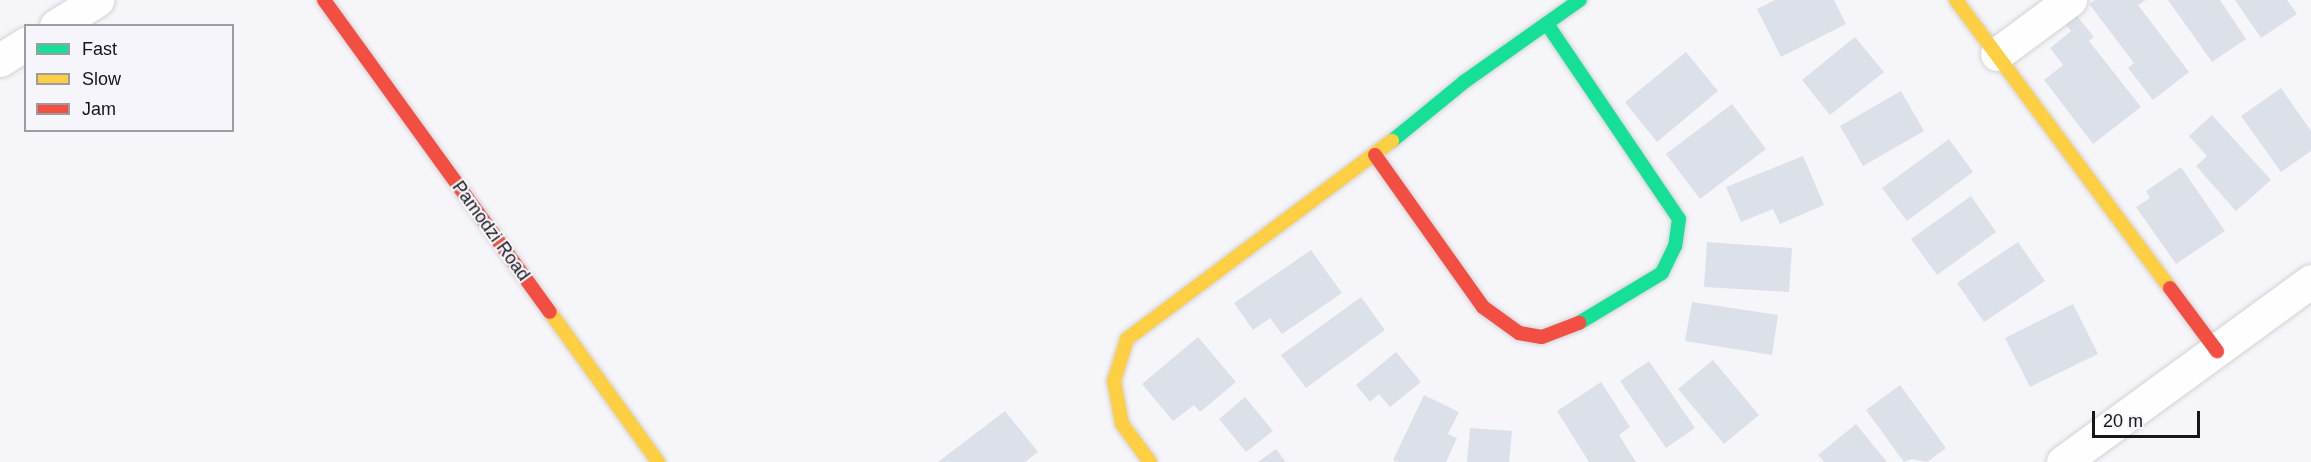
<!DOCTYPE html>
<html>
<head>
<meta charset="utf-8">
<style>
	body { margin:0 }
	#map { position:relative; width:2311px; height:462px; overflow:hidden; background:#f6f6fa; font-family:Helvetica,sans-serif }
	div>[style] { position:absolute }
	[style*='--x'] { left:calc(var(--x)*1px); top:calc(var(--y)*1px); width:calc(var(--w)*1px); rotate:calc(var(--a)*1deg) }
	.building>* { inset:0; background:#dce0e8 }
	.roads { filter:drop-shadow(0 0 2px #d2d2d5) drop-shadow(0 0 2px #d2d2d5) }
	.street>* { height:33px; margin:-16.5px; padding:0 16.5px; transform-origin:16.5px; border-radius:16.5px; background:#fefefe }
	.fast>* { height:14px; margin:-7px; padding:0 7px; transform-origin:7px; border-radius:7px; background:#16e098 }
	.slow>* { height:14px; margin:-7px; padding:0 7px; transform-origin:7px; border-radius:7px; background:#ffcf43 }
	.jam>* { height:14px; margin:-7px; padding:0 7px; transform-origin:7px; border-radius:7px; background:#f24e42 }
	span { translate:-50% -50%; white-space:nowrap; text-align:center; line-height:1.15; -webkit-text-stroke:4.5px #f5f5fb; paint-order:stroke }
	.street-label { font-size:18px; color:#171719 }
	.legend { position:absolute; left:24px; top:24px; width:210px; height:108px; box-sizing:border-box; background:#f5f5fb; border:2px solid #9c9ca1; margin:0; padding:8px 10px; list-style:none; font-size:18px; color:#171719 }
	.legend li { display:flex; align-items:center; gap:12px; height:30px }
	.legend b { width:30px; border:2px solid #9c9ca1 }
	.scale { position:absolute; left:2092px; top:411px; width:108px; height:27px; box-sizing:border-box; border:3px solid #171719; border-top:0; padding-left:8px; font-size:18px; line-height:21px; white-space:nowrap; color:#171719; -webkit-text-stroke:4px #f5f5fb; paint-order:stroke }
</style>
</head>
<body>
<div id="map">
	<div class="building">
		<div style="clip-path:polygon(1775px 0,1834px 0,1846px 24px,1781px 57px,1757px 9px)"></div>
		<div style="clip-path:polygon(2095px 0,2146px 0,2138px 5px,2189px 72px,2153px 100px,2128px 68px,2134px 63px,2089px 4px)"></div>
		<div style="clip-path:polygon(2168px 0,2220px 0,2246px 39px,2212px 62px)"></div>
		<div style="clip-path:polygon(2235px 0,2287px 0,2297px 14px,2261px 38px)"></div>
		<div style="clip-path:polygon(2073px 11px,2094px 37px,2089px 41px,2141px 107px,2093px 144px,2044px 80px,2063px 65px,2050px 48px,2071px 31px,2062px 20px)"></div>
		<div style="clip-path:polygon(1855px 37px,1884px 72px,1830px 115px,1802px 80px)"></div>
		<div style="clip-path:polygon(1686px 52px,1718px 91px,1657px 142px,1625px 102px)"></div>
		<div style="clip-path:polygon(2281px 88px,2311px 131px,2311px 151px,2281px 172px,2241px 116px)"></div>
		<div style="clip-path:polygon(1901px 91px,1924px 131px,1863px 166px,1840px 126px)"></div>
		<div style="clip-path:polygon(1732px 104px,1766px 149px,1700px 199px,1666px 154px)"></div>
		<div style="clip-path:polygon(2212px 115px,2271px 180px,2236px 211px,2196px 166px,2207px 156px,2189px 136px)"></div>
		<div style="clip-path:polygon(1949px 139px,1973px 172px,1907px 221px,1882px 188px)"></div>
		<div style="clip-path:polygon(1803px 156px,1824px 205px,1780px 224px,1773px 209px,1741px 222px,1726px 187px)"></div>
		<div style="clip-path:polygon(2181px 167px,2225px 231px,2176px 264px,2136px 207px,2150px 198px,2146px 191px)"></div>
		<div style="clip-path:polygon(1971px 196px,1996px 232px,1937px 275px,1911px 239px)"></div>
		<div style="clip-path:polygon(1707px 242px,1792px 248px,1789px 292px,1704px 287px)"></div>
		<div style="clip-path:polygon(2018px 242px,2045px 281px,1984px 322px,1957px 283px)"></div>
		<div style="clip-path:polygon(1311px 250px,1342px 293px,1282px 334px,1270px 318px,1253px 330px,1234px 303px)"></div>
		<div style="clip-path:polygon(1361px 297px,1385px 330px,1306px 388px,1281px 355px)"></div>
		<div style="clip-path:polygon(1692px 302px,1778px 315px,1772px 355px,1685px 341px)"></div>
		<div style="clip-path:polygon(2073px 304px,2098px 354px,2030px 387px,2005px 338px)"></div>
		<div style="clip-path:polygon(1198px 337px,1236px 382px,1200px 412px,1194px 405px,1173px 421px,1142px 384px)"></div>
		<div style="clip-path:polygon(1396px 352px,1421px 382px,1390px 407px,1379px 394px,1370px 402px,1356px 385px)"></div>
		<div style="clip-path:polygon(1713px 360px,1759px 415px,1724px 444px,1678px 389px)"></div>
		<div style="clip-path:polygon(1649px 361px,1695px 428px,1666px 448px,1620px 381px)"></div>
		<div style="clip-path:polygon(1601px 382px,1630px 427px,1619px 435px,1636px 462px,1589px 462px,1557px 411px)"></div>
		<div style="clip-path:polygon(1900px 385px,1946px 448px,1927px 462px,1912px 459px,1904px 462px,1866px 410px)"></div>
		<div style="clip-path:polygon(1424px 395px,1459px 412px,1448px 434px,1457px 438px,1446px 462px,1397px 462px,1393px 460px)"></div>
		<div style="clip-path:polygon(1245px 397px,1273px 431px,1246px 452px,1219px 419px)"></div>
		<div style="clip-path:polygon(1005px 411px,1038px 452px,1025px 462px,938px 462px)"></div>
		<div style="clip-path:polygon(1856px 424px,1887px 462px,1824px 462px,1818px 455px)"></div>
		<div style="clip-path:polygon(1470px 428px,1512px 431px,1509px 462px,1467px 462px)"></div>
		<div style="clip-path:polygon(1276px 449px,1286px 462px,1258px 462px)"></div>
	</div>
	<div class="roads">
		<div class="street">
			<div style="--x:56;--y:26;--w:49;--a:-32.4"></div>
			<div style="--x:1997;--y:54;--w:91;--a:-36.5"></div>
			<div style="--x:0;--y:60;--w:31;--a:-32"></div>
			<div style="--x:2063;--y:462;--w:307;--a:-36.1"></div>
		</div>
		<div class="fast">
			<div style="--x:1547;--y:24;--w:235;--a:55.9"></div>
			<div style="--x:1679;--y:219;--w:27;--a:98"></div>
			<div style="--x:1675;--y:246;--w:30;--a:116"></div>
			<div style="--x:1662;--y:273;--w:97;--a:148.9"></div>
			<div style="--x:1392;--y:141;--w:93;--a:-39.3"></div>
			<div style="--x:1464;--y:82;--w:142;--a:-35.3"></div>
		</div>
		<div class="slow">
			<div style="--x:1956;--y:0;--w:359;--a:53.4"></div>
			<div style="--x:550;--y:312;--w:185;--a:54.2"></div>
			<div style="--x:1150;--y:462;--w:47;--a:-126.4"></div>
			<div style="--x:1122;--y:424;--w:44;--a:-100.5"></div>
			<div style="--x:1114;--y:381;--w:44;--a:-72.8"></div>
			<div style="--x:1127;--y:339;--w:331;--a:-36.8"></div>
		</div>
		<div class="jam">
			<div style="--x:324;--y:0;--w:385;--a:54.1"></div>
			<div style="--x:1375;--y:155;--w:186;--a:54.6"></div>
			<div style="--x:1483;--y:307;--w:44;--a:35.8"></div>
			<div style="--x:1519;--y:333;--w:23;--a:10"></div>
			<div style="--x:1542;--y:337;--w:40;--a:-21"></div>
			<div style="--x:2170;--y:288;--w:79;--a:53.3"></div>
		</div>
	</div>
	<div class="street-label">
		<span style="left:491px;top:231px;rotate:54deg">Pamodzi Road</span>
	</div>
	<ul class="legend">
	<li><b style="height:8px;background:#16e098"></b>Fast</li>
	<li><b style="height:8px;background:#ffcf43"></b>Slow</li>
	<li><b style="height:8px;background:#f24e42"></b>Jam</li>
	</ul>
	<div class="scale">20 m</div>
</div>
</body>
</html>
